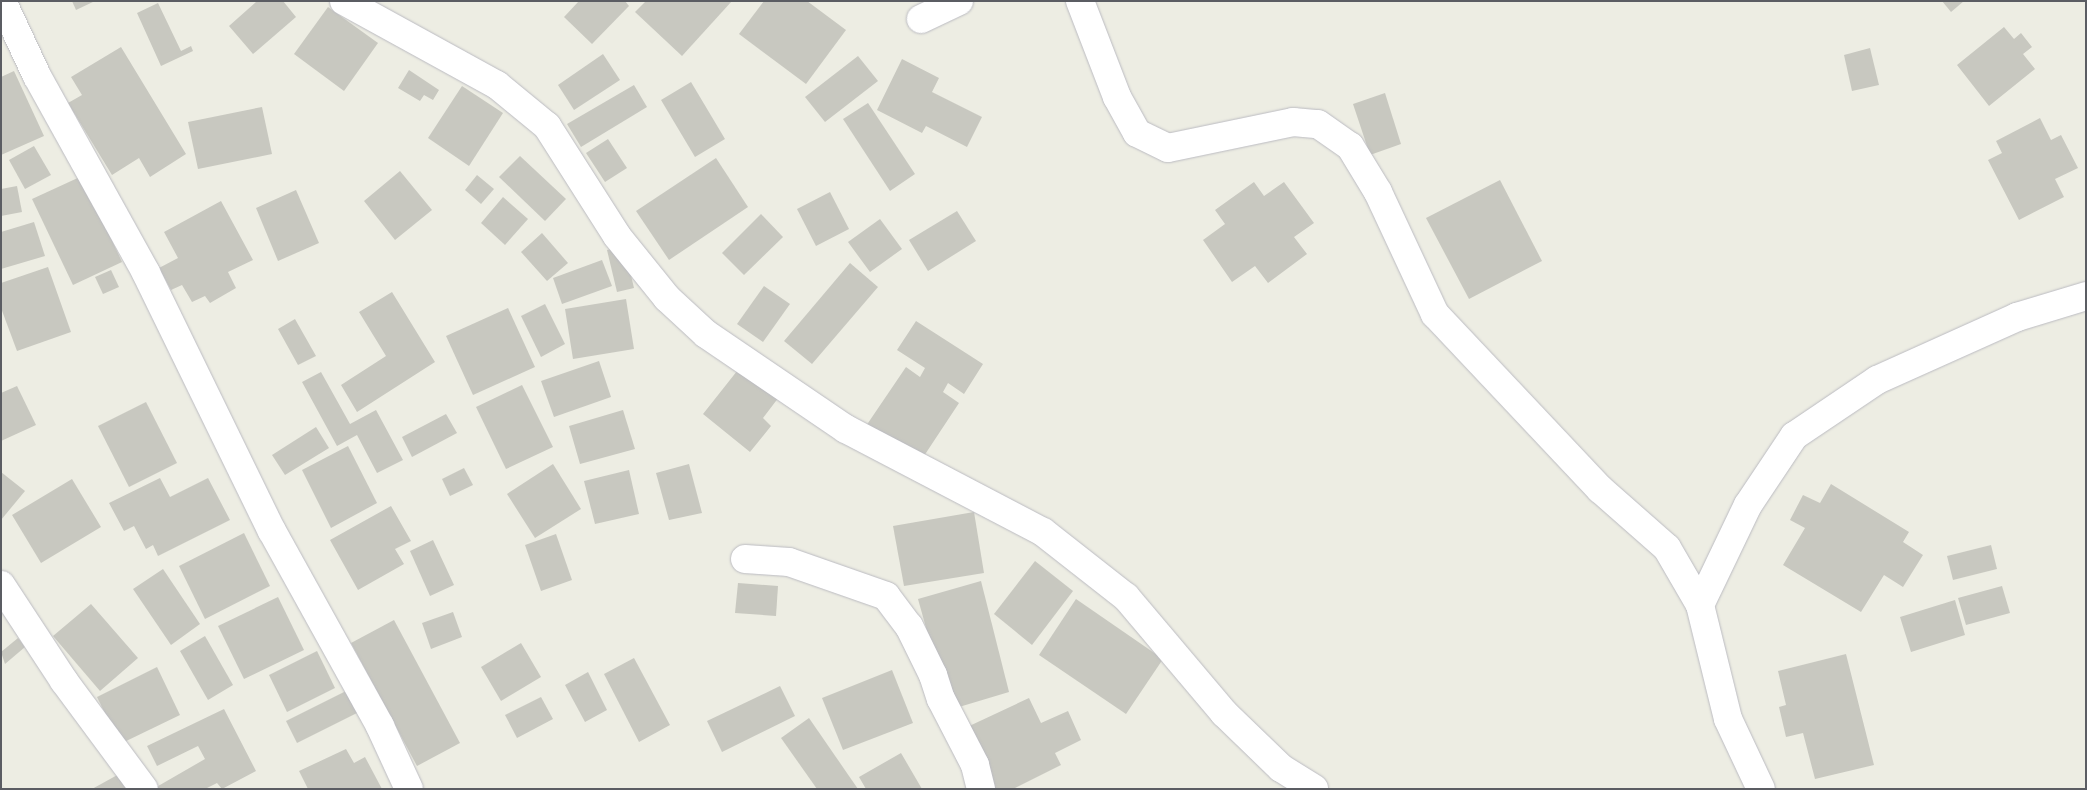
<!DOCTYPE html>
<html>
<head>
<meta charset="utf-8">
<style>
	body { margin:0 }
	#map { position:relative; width:2087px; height:790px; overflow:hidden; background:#edede3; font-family:"Work Sans",sans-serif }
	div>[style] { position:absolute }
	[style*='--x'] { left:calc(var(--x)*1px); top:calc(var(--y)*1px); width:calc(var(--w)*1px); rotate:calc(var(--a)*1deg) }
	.building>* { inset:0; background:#c8c8c0 }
	.roads { filter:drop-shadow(0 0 1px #bbbbc1) drop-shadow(0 0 1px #bbbbc1) }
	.minor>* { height:28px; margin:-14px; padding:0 14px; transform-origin:14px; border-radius:14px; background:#fff }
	span { translate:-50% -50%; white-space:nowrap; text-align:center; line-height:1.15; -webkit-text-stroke:4px #fff; paint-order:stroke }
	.frame { position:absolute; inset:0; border:2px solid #5b5d63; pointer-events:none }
</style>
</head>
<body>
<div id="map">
	<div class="building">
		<div style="clip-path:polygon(72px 1px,95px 1px,76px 10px)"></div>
		<div style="clip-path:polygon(257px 1px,283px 1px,296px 17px,253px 54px,229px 26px)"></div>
		<div style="clip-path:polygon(579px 1px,625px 1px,629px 6px,592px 44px,564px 17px)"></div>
		<div style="clip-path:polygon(646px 1px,732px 1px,682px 56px,635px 12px)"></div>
		<div style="clip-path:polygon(764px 1px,807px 1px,846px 30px,806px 84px,739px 34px)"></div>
		<div style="clip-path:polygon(1942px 1px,1964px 1px,1951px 12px)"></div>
		<div style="clip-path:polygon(158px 3px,181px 51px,191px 46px,193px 51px,161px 66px,137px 13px)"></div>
		<div style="clip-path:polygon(328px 7px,378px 43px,344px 91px,294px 54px)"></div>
		<div style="clip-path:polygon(2004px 27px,2014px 39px,2021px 33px,2032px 47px,2023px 54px,2035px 69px,1989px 106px,1957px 65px)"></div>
		<div style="clip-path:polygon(121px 47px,186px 154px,150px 177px,139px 158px,112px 175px,68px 103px,82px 95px,71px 77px)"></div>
		<div style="clip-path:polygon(1870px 48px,1879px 85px,1852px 91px,1844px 55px)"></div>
		<div style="clip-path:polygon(603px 54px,620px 80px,574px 110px,558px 85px)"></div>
		<div style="clip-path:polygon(858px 56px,878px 81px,825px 122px,805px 97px)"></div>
		<div style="clip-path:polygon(902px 59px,939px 78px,932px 92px,982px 117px,967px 147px,926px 126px,922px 133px,877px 110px)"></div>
		<div style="clip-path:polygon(409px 70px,439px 90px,433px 100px,424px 95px,420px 101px,398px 88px)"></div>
		<div style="clip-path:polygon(14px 71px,44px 136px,1px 155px,1px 77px)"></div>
		<div style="clip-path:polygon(691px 82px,725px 139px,695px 157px,661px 100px)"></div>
		<div style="clip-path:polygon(634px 85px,647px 107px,581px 147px,567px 124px)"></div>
		<div style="clip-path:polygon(462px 86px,503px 113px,469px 166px,428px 138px)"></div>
		<div style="clip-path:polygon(1385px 93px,1401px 144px,1370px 155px,1353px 104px)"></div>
		<div style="clip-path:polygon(868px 103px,915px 174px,890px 191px,843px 119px)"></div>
		<div style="clip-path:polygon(262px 107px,272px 154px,198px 169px,188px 122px)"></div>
		<div style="clip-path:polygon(2040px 118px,2051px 140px,2061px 135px,2078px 168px,2055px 179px,2064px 197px,2019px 220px,1988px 160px,2002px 153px,1996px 141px)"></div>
		<div style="clip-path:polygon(608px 139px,627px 168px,605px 182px,586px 153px)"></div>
		<div style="clip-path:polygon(34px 146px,51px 175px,25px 189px,9px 160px)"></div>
		<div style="clip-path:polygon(520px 156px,566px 199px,545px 221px,499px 177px)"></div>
		<div style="clip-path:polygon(716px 158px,748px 207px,669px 260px,636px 211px)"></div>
		<div style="clip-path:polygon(400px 171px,432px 210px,395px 240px,364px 201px)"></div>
		<div style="clip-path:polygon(477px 175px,494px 189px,481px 204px,465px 190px)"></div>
		<div style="clip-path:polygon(82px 176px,122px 262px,73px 285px,32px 199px)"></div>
		<div style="clip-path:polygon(1500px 180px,1542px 261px,1469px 299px,1426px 218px)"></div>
		<div style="clip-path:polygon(1254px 182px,1264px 196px,1284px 182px,1314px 223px,1294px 237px,1307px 254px,1268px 283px,1255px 266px,1232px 282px,1203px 240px,1225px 224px,1215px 210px)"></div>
		<div style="clip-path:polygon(17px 186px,22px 212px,1px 216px,1px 189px)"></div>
		<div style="clip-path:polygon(296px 190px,319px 243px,278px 261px,256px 208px)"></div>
		<div style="clip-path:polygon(830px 192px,849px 229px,816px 246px,797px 209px)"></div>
		<div style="clip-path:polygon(503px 197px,528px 219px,505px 245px,481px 223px)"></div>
		<div style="clip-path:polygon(221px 201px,253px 260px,228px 272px,236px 288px,210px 303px,205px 296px,192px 302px,182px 285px,171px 290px,159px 268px,178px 258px,164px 232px)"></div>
		<div style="clip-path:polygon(957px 211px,976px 241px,928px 271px,909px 240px)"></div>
		<div style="clip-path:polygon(761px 214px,783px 237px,744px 275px,722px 253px)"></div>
		<div style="clip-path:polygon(880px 219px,902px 249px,870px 272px,848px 242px)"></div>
		<div style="clip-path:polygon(34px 222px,45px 256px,1px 269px,1px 232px)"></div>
		<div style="clip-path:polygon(542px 233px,568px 263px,547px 281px,521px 252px)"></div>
		<div style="clip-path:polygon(624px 246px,634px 288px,617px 292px,607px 250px)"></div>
		<div style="clip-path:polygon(602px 260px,612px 286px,562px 304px,553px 278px)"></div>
		<div style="clip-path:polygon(850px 263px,878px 287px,812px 364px,784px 341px)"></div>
		<div style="clip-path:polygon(48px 267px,71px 332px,17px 351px,1px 308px,1px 283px)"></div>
		<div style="clip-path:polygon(111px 270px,119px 287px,103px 294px,95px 277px)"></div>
		<div style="clip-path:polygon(764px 286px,790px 304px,763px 342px,737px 324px)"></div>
		<div style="clip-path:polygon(392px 292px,435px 362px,357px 412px,341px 385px,386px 356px,359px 312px)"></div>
		<div style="clip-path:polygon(626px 299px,634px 349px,573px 359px,565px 309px)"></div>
		<div style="clip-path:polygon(545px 304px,565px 344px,541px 357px,521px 316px)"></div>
		<div style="clip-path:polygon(508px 308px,535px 367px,473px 395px,446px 336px)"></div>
		<div style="clip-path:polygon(295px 319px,316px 356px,298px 365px,278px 329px)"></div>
		<div style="clip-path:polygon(916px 321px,983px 364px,964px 394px,948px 383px,943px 392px,959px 403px,920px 462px,866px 426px,906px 367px,920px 377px,925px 368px,897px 350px)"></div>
		<div style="clip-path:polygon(599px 361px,611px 397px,554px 417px,541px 381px)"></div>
		<div style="clip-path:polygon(741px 366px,779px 397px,763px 418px,771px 426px,750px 452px,703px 414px)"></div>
		<div style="clip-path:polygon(321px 372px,350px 424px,376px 410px,403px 460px,377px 473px,357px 435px,337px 446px,302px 382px)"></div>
		<div style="clip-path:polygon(522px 385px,553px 447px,506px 469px,476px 407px)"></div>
		<div style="clip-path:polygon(17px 386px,36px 425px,1px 441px,1px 393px)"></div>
		<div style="clip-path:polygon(146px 402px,177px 463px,129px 487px,98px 426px)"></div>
		<div style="clip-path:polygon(623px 410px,635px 449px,580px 464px,569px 426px)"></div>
		<div style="clip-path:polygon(446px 414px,457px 433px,412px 457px,402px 437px)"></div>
		<div style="clip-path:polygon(316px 427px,329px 448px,285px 475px,272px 455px)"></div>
		<div style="clip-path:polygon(348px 446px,377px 503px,331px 528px,302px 470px)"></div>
		<div style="clip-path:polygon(553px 464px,581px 509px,535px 538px,507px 494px)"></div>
		<div style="clip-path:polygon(689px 464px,702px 513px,669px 520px,656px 473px)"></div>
		<div style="clip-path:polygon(464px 468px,473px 485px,450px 496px,442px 479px)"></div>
		<div style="clip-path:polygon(629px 470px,639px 514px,595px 524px,584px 481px)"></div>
		<div style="clip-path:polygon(1px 472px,25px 491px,1px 520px)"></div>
		<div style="clip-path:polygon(160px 478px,170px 497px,208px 478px,230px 520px,158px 556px,153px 545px,146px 549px,134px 526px,124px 531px,109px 503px)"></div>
		<div style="clip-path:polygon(72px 479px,101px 527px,41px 563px,12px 515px)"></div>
		<div style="clip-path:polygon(1831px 484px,1909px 532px,1903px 542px,1923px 555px,1903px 587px,1884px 575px,1861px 612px,1783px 565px,1805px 528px,1790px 520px,1803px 495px,1820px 503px)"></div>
		<div style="clip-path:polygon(391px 506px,411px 541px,395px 549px,404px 564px,358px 590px,330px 540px)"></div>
		<div style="clip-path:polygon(974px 512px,984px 573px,904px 586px,893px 526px)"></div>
		<div style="clip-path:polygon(244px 533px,270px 586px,205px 619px,179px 566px)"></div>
		<div style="clip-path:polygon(556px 534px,572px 580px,541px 591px,525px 545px)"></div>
		<div style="clip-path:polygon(433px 540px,454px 585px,430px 596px,410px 551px)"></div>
		<div style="clip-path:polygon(1991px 545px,1997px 569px,1953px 580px,1947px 556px)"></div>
		<div style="clip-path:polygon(1035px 561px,1073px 591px,1032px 645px,994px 614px)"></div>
		<div style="clip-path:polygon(163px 569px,200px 624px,171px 645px,133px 589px)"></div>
		<div style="clip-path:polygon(981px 581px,1009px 692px,949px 710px,918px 599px)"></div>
		<div style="clip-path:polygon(738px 583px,778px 586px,776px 616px,735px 613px)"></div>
		<div style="clip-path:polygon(2002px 586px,2010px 613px,1966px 625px,1958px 598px)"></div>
		<div style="clip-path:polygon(278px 597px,304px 650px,244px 679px,218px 626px)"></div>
		<div style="clip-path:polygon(1076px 599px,1163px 659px,1126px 714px,1039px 655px)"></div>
		<div style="clip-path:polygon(1955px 600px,1965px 635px,1911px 652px,1900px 617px)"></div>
		<div style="clip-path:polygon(91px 604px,138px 658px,100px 691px,53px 636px)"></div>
		<div style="clip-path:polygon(453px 612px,462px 637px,431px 649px,422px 623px)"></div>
		<div style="clip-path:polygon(394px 620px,460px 743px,417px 766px,351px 643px)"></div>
		<div style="clip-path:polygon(205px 636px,233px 685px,208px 700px,180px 651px)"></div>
		<div style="clip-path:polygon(18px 638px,25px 647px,5px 664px,1px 652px)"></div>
		<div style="clip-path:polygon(521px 643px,541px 677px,501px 701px,481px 667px)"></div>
		<div style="clip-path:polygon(317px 651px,335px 688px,287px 712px,269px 675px)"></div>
		<div style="clip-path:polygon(1846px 654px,1874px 765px,1815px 779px,1803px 733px,1786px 737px,1779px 707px,1786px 705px,1778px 671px)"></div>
		<div style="clip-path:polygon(634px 658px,670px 725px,639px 742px,604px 674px)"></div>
		<div style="clip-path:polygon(157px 667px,180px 715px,120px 744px,97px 697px)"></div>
		<div style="clip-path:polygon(892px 670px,913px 723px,843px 750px,822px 698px)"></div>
		<div style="clip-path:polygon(588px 672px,607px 710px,585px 722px,565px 685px)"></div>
		<div style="clip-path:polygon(780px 686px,795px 716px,722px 752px,707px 721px)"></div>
		<div style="clip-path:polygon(350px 689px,361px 711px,297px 743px,286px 721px)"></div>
		<div style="clip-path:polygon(541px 697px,553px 719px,517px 738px,505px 715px)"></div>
		<div style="clip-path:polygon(1029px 698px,1041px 723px,1068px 711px,1081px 740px,1055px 753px,1061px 765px,1013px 789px,994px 789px,965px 728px)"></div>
		<div style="clip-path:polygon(224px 709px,256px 771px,222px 789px,217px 783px,205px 789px,153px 789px,205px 759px,198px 746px,157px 766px,147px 746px)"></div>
		<div style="clip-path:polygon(809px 718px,858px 789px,817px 789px,781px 738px)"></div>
		<div style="clip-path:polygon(346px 749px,354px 763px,365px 757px,382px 789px,308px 789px,299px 771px)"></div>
		<div style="clip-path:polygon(901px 753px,922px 789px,866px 789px,859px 777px)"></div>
		<div style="clip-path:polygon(121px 773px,129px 789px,92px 789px)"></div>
	</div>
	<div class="roads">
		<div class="minor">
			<div style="--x:2;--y:1;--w:83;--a:65"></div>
			<div style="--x:37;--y:76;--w:225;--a:61"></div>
			<div style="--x:146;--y:273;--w:287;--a:64"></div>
			<div style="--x:272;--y:531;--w:223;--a:61"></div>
			<div style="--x:380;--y:726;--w:69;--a:65.3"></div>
			<div style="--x:344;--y:1;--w:175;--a:28.8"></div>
			<div style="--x:497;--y:85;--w:65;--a:39.4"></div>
			<div style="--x:547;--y:126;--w:130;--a:57.5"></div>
			<div style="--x:617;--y:236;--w:80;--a:51.1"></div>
			<div style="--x:667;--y:298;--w:53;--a:42.7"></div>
			<div style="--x:706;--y:334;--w:169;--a:34.2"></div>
			<div style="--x:846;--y:429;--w:222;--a:27.6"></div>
			<div style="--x:1043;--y:532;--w:105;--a:38.1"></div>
			<div style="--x:1126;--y:597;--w:152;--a:49.8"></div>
			<div style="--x:1224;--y:713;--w:79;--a:44"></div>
			<div style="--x:1281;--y:768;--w:39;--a:32"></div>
			<div style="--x:1080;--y:1;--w:103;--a:68.9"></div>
			<div style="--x:1117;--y:97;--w:41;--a:60.9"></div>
			<div style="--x:1137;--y:133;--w:34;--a:26"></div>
			<div style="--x:1168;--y:148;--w:128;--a:-11.7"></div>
			<div style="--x:1293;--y:122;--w:25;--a:5"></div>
			<div style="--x:1318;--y:124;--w:39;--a:35"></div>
			<div style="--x:1350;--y:146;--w:54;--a:58.7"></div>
			<div style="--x:1378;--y:192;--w:135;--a:65"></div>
			<div style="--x:1435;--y:314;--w:241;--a:46.7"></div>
			<div style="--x:1600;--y:489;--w:89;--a:41.4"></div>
			<div style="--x:1667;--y:548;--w:66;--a:59.9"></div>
			<div style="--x:1700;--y:605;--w:117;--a:76.2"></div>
			<div style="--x:1728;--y:719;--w:77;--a:64.8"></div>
			<div style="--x:921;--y:19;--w:42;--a:-25.3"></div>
			<div style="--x:745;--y:559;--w:44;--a:3.9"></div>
			<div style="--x:789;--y:562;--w:103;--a:19.3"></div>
			<div style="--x:886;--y:596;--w:38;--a:53"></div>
			<div style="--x:909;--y:626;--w:55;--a:63.9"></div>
			<div style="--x:933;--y:675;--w:25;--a:72"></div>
			<div style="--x:941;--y:699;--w:74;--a:62.7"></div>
			<div style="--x:975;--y:765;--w:25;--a:76"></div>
			<div style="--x:1;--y:585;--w:115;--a:56.7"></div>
			<div style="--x:64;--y:681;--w:134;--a:53.5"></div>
			<div style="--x:1700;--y:605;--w:111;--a:-64.4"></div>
			<div style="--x:1748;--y:505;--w:83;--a:-56.3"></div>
			<div style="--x:1794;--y:436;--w:100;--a:-34"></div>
			<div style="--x:1877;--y:380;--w:154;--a:-24.2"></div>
			<div style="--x:2017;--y:317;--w:72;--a:-16.9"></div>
		</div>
	</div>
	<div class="frame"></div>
</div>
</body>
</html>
